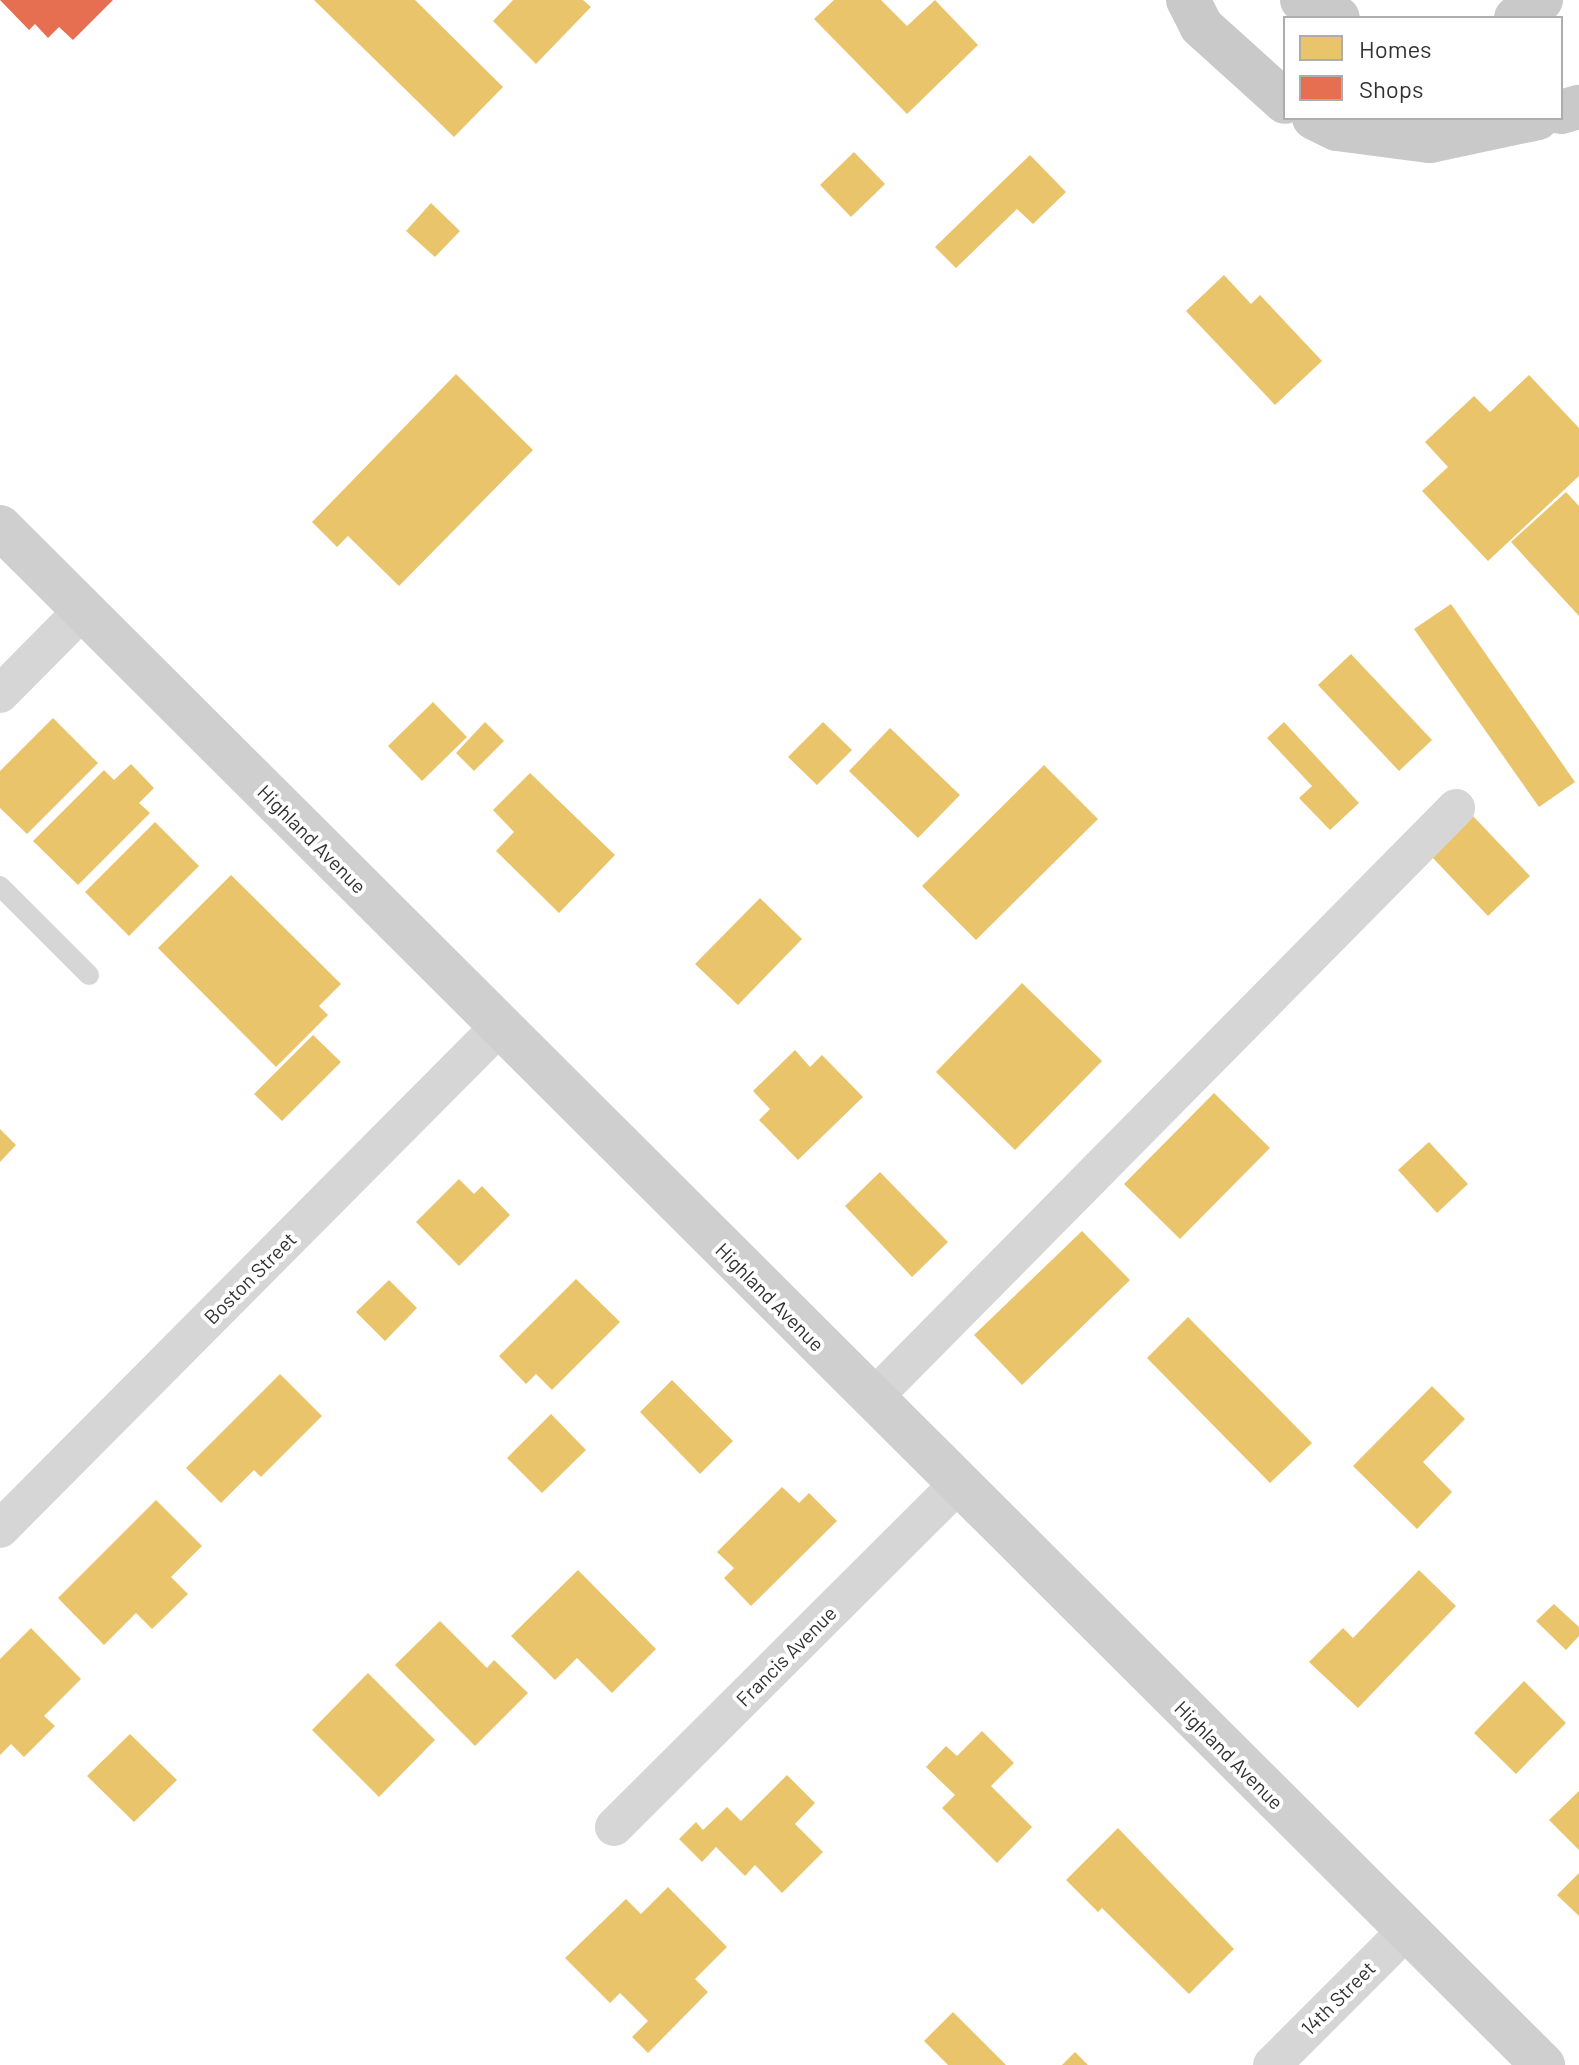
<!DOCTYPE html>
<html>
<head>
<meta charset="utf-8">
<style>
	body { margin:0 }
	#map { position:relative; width:1579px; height:2065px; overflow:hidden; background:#fff; font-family:Barlow,sans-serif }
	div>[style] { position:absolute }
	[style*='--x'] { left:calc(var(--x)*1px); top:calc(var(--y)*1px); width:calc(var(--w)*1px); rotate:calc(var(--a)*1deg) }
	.homes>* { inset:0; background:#e9c46a }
	.shops>* { inset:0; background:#e76f51 }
	.lane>* { height:20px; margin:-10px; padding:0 10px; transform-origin:10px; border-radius:10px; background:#d6d6d6 }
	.street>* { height:38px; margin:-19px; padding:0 19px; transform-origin:19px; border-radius:19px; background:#d6d6d6 }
	.secondary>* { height:44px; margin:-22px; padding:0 22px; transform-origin:22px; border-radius:22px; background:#cfcfcf }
	.primary>* { height:44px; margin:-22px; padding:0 22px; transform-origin:22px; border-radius:22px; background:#c9c9c9 }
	span { translate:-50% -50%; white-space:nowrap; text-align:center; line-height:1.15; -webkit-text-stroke:8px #fff; paint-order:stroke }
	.street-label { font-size:20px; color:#323232 }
	.legend { position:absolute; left:1283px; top:16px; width:280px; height:104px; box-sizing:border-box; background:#fff; border:2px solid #adadad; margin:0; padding:10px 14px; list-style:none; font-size:24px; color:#323232 }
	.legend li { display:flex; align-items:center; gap:16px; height:40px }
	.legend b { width:40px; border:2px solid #adadad }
</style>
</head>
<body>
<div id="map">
	<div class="homes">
		<div style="clip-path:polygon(314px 0,415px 0,503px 87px,454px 137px)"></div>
		<div style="clip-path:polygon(513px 0,583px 0,591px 7px,536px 64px,493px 21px)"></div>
		<div style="clip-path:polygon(834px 0,881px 0,907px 26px,935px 0,978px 45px,907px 114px,814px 19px)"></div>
		<div style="clip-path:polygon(854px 152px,885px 184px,851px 217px,820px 185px)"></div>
		<div style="clip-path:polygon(1030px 155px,1066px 192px,1033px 224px,1017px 209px,956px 268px,935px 247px)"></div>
		<div style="clip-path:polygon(431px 203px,460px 231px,435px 257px,406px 231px)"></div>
		<div style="clip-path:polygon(1224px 275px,1251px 304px,1260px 295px,1322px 361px,1275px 405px,1186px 311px)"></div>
		<div style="clip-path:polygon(456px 374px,533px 450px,399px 586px,348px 536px,337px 547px,312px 522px)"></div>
		<div style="clip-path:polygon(1529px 375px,1579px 428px,1579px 476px,1488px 561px,1422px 491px,1448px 467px,1425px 442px,1474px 396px,1490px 412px)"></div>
		<div style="clip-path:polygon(1566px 492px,1579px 506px,1579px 616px,1511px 542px)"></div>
		<div style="clip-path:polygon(1451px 604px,1575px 782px,1539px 807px,1414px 629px)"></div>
		<div style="clip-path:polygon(1351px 654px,1432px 740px,1399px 771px,1318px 685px)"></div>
		<div style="clip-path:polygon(433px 702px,467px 737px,422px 781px,388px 746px)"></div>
		<div style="clip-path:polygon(53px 718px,98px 763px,27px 834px,0 808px,0 771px)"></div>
		<div style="clip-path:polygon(485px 722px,504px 741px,474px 771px,456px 753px)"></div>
		<div style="clip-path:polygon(823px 722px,852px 750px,817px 785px,788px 757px)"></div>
		<div style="clip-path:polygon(1284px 722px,1359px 803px,1330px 830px,1299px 798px,1312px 786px,1267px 738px)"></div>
		<div style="clip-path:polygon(890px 728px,960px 795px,918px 838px,849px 771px)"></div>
		<div style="clip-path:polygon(131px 764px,154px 788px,139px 803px,150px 813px,78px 885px,33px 841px,104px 770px,114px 780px)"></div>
		<div style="clip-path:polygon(1044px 765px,1098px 819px,976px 940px,922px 886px)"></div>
		<div style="clip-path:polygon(530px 773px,615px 855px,559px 913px,496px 851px,514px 832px,493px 810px)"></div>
		<div style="clip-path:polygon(1473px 816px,1530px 876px,1488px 916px,1431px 856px)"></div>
		<div style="clip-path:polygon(155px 822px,199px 866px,129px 936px,85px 892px)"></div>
		<div style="clip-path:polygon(231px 875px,341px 984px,319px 1006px,328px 1015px,276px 1067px,158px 948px)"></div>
		<div style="clip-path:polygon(760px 898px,802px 939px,738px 1005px,695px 964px)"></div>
		<div style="clip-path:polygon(1022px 983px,1102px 1061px,1015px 1150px,936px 1072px)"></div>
		<div style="clip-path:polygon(313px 1035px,341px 1062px,282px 1121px,254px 1094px)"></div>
		<div style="clip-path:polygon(795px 1050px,810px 1067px,822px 1055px,863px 1097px,798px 1160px,759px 1120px,770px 1109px,753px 1091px)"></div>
		<div style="clip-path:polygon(1214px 1093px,1270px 1148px,1180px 1239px,1124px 1184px)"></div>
		<div style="clip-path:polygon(0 1129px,16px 1145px,0 1162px)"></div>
		<div style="clip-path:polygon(1429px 1142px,1468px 1184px,1437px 1213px,1398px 1170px)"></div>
		<div style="clip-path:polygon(880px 1172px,948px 1242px,912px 1277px,845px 1206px)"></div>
		<div style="clip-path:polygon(459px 1179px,474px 1194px,482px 1186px,510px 1215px,459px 1266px,416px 1222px)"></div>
		<div style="clip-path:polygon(1082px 1231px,1130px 1280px,1022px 1385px,974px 1335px)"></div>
		<div style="clip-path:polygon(576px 1279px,620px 1322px,552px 1390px,536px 1374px,526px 1384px,499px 1356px)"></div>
		<div style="clip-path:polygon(389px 1280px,417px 1308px,385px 1341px,356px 1312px)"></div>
		<div style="clip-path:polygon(1188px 1317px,1312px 1443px,1270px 1483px,1147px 1358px)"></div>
		<div style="clip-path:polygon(280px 1374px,322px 1416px,261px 1477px,254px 1470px,221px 1503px,186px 1468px)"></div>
		<div style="clip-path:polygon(672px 1380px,733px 1441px,700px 1474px,640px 1412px)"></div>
		<div style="clip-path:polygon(1432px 1386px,1465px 1419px,1423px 1462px,1452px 1492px,1417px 1529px,1353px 1466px)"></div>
		<div style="clip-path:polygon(551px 1414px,586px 1450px,542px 1493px,507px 1458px)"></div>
		<div style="clip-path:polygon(782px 1487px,799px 1503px,809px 1493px,837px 1521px,751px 1606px,724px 1578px,734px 1568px,717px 1552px)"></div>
		<div style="clip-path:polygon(156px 1500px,202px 1546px,171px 1577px,188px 1594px,152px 1629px,136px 1613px,104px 1645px,58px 1598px)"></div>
		<div style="clip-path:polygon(578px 1570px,656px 1649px,612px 1693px,577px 1658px,555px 1680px,511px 1636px)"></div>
		<div style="clip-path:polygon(1419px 1570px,1456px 1606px,1358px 1708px,1309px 1662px,1343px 1628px,1353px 1638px)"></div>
		<div style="clip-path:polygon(1554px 1604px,1579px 1627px,1579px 1636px,1566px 1650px,1536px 1621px)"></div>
		<div style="clip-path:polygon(440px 1621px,487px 1668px,494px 1660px,528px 1693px,475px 1746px,395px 1665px)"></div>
		<div style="clip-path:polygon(31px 1628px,81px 1679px,44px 1716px,55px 1726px,24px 1757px,11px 1744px,0 1755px,0 1659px)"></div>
		<div style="clip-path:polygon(368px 1673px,435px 1740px,379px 1797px,312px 1730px)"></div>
		<div style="clip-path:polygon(1524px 1681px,1566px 1723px,1516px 1774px,1474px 1733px)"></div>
		<div style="clip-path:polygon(982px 1731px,1014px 1763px,991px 1786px,1032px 1827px,997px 1863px,942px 1808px,955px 1795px,926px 1767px,946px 1746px,957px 1756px)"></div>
		<div style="clip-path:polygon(130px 1734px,177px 1780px,134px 1822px,87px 1776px)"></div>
		<div style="clip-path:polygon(787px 1775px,815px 1803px,795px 1824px,823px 1852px,782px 1893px,755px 1865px,745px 1876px,716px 1847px,702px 1862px,679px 1839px,696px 1822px,703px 1830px,727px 1807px,741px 1821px)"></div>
		<div style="clip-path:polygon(1579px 1791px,1579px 1850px,1549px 1820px)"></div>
		<div style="clip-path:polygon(1118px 1828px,1234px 1949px,1189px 1994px,1102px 1908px,1098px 1912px,1066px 1880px)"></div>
		<div style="clip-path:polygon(1579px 1873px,1579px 1916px,1557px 1895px)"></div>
		<div style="clip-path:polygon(668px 1887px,727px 1947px,695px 1979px,708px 1992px,648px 2053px,632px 2037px,648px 2021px,620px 1993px,610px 2003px,565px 1958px,626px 1899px,641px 1914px)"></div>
		<div style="clip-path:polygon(953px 2012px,1006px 2065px,948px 2065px,924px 2041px)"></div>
		<div style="clip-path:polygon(1075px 2052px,1088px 2065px,1062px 2065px)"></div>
	</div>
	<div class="shops">
		<div style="clip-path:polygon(0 0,113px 0,73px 40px,59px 27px,48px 38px,35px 24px,29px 30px)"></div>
	</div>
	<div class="lane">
		<div style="--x:0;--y:886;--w:126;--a:45"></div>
	</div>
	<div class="street">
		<div style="--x:0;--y:694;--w:118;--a:-45.3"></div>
		<div style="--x:872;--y:1399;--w:831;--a:-45.34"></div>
		<div style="--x:0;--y:1529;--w:709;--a:-45.17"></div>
		<div style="--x:614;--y:1827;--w:486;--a:-44.9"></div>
		<div style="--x:1272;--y:2065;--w:188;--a:-45"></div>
	</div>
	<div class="secondary">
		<div style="--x:0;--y:527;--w:2179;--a:44.91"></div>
	</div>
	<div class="primary">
		<div style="--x:1188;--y:0;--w:29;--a:63"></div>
		<div style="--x:1201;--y:26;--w:113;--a:42.1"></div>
		<div style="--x:1302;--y:0;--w:40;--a:26.6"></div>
		<div style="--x:1516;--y:18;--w:31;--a:-36"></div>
		<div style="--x:1561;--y:112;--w:19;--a:-16"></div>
		<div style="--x:1314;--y:118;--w:25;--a:26"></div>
		<div style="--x:1337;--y:129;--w:94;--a:7.4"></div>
		<div style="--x:1430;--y:141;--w:110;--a:-12"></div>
	</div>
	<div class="street-label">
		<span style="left:312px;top:839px;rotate:45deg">Highland Avenue</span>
		<span style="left:250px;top:1278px;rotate:-45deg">Boston Street</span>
		<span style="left:770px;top:1297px;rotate:45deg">Highland Avenue</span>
		<span style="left:786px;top:1656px;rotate:-45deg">Francis Avenue</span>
		<span style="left:1229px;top:1755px;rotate:45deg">Highland Avenue</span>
		<span style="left:1338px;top:1998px;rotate:-45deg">14th Street</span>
	</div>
	<ul class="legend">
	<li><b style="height:22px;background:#e9c46a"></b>Homes</li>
	<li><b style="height:22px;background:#e76f51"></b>Shops</li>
	</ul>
</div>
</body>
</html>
